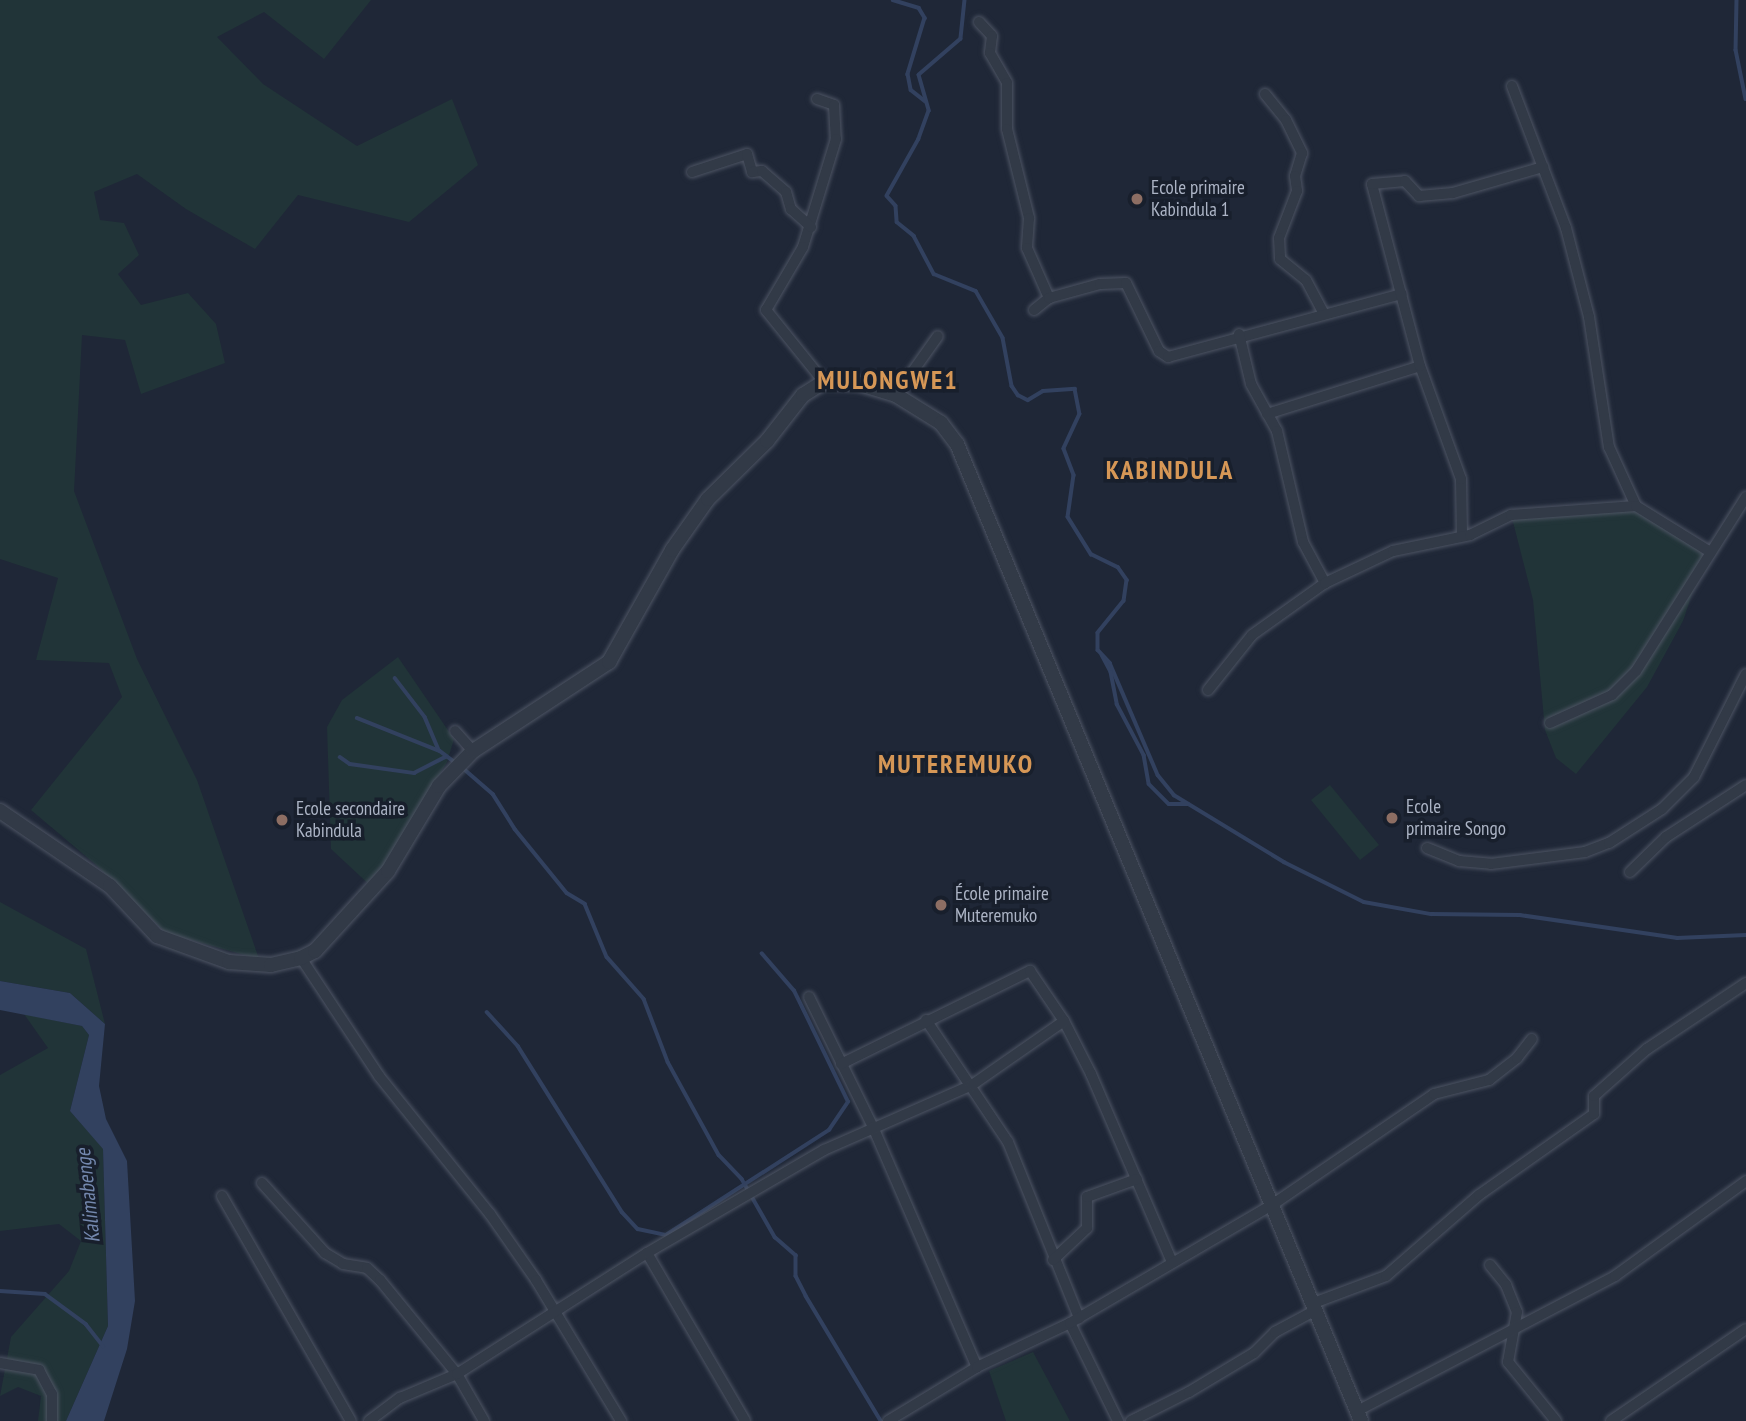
<!DOCTYPE html>
<html>
<head>
<meta charset="utf-8">
<style>
	body { margin:0 }
	#map { position:relative; width:1746px; height:1421px; overflow:hidden; background:#1f2737; font-family:"PT Sans Narrow",sans-serif }
	div>[style] { position:absolute }
	[style*='--x'] { left:calc(var(--x)*1px); top:calc(var(--y)*1px); width:calc(var(--w)*1px); rotate:calc(var(--a)*1deg) }
	.green>* { inset:0; background:#213438 }
	.water>* { inset:0; background:#32415f }
	.stream>* { height:3.5px; margin:-1.75px; padding:0 1.75px; transform-origin:1.75px; border-radius:1.75px; background:#32415f }
	.roads { filter:drop-shadow(0 0 2px #4d5463) drop-shadow(0 0 2px #4d5463) }
	.minor>* { height:10px; margin:-5px; padding:0 5px; transform-origin:5px; border-radius:5px; background:#323a47 }
	.tertiary>* { height:14px; margin:-7px; padding:0 7px; transform-origin:7px; border-radius:7px; background:#323a47 }
	.dots>* { width:19px; height:19px; translate:-50% -50%; box-sizing:border-box; border:4px solid #181f2c; border-radius:50% }
	span { translate:-50% -50%; white-space:nowrap; text-align:center; line-height:1.15; -webkit-text-stroke:7px #181f2c; paint-order:stroke }
	.poi-label { font-size:19px; color:#acb4c5 }
	.left { translate:0 -50%; text-align:left }
	.water-label { font-size:21px; color:#7488ae; font-style:italic }
	.district-label { font-size:26px; color:#d69756; font-weight:700; letter-spacing:2px }
</style>
</head>
<body>
<div id="map">
	<div class="green">
		<div style="clip-path:polygon(0 0,371px 0,324px 59px,264px 12px,217px 37px,263px 84px,357px 146px,452px 99px,478px 165px,409px 222px,298px 195px,255px 249px,186px 209px,137px 174px,94px 192px,100px 220px,124px 223px,139px 255px,118px 274px,141px 305px,188px 293px,216px 324px,225px 363px,141px 394px,125px 340px,82px 335px,74px 491px,137px 659px,197px 780px,259px 959px,166px 933px,95px 864px,31px 810px,122px 697px,109px 663px,36px 660px,58px 578px,0 559px)"></div>
		<div style="clip-path:polygon(1632px 508px,1706px 552px,1683px 621px,1647px 687px,1576px 774px,1556px 758px,1545px 730px,1533px 600px,1512px 518px)"></div>
		<div style="clip-path:polygon(398px 657px,454px 739px,447px 762px,374px 889px,331px 849px,327px 727px,342px 700px)"></div>
		<div style="clip-path:polygon(1330px 785px,1379px 845px,1360px 860px,1311px 800px)"></div>
		<div style="clip-path:polygon(0 902px,86px 949px,105px 1024px,70px 993px,0 981px)"></div>
		<div style="clip-path:polygon(24px 1014px,82px 1026px,89px 1035px,70px 1111px,103px 1148px,108px 1326px,66px 1421px,38px 1421px,41px 1396px,18px 1387px,0 1396px,11px 1337px,69px 1271px,81px 1241px,59px 1224px,0 1231px,0 1075px,48px 1048px)"></div>
		<div style="clip-path:polygon(1033px 1352px,1070px 1421px,1006px 1421px,989px 1371px)"></div>
	</div>
	<div class="water">
		<div style="clip-path:polygon(0 981px,70px 993px,105px 1024px,99px 1086px,106px 1119px,127px 1161px,135px 1301px,127px 1349px,104px 1421px,66px 1421px,108px 1326px,103px 1149px,70px 1111px,89px 1035px,82px 1026px,0 1010px)"></div>
	</div>
	<div class="stream">
		<div style="--x:893;--y:0;--w:27;--a:17"></div>
		<div style="--x:919;--y:8;--w:12;--a:59"></div>
		<div style="--x:925;--y:18;--w:59;--a:106.9"></div>
		<div style="--x:908;--y:74;--w:16;--a:79"></div>
		<div style="--x:911;--y:90;--w:18;--a:38"></div>
		<div style="--x:965;--y:0;--w:39;--a:96"></div>
		<div style="--x:961;--y:39;--w:55;--a:139.4"></div>
		<div style="--x:919;--y:75;--w:37;--a:74"></div>
		<div style="--x:929;--y:111;--w:30;--a:110"></div>
		<div style="--x:919;--y:139;--w:65;--a:119.3"></div>
		<div style="--x:887;--y:196;--w:13;--a:48"></div>
		<div style="--x:896;--y:206;--w:16;--a:86"></div>
		<div style="--x:897;--y:222;--w:22;--a:39"></div>
		<div style="--x:914;--y:236;--w:43;--a:62.2"></div>
		<div style="--x:934;--y:274;--w:45;--a:22"></div>
		<div style="--x:976;--y:291;--w:54;--a:60.1"></div>
		<div style="--x:1003;--y:338;--w:49;--a:79.4"></div>
		<div style="--x:1012;--y:386;--w:11;--a:56"></div>
		<div style="--x:1018;--y:395;--w:11;--a:27"></div>
		<div style="--x:1028;--y:400;--w:17;--a:-31"></div>
		<div style="--x:1043;--y:391;--w:32;--a:-4"></div>
		<div style="--x:1075;--y:389;--w:25;--a:79"></div>
		<div style="--x:1080;--y:414;--w:38;--a:115"></div>
		<div style="--x:1064;--y:449;--w:28;--a:69"></div>
		<div style="--x:1074;--y:475;--w:42;--a:98.1"></div>
		<div style="--x:1068;--y:517;--w:44;--a:58.1"></div>
		<div style="--x:1091;--y:554;--w:30;--a:26"></div>
		<div style="--x:1118;--y:567;--w:16;--a:55"></div>
		<div style="--x:1127;--y:580;--w:21;--a:98"></div>
		<div style="--x:1124;--y:601;--w:41;--a:129.1"></div>
		<div style="--x:1098;--y:633;--w:17;--a:90"></div>
		<div style="--x:1098;--y:650;--w:18;--a:47"></div>
		<div style="--x:1110;--y:663;--w:122;--a:66.8"></div>
		<div style="--x:1158;--y:775;--w:26;--a:51"></div>
		<div style="--x:1174;--y:795;--w:129;--a:31.3"></div>
		<div style="--x:1284;--y:862;--w:89;--a:26.6"></div>
		<div style="--x:1364;--y:902;--w:68;--a:10.2"></div>
		<div style="--x:1431;--y:914;--w:89;--a:0.6"></div>
		<div style="--x:1520;--y:915;--w:159;--a:8.3"></div>
		<div style="--x:1677;--y:938;--w:69;--a:-2.5"></div>
		<div style="--x:1737;--y:0;--w:50;--a:91.1"></div>
		<div style="--x:1736;--y:50;--w:50;--a:78.5"></div>
		<div style="--x:1102;--y:655;--w:19;--a:62"></div>
		<div style="--x:1111;--y:672;--w:33;--a:79"></div>
		<div style="--x:1117;--y:704;--w:58;--a:62.1"></div>
		<div style="--x:1144;--y:755;--w:29;--a:80"></div>
		<div style="--x:1149;--y:784;--w:28;--a:45"></div>
		<div style="--x:1169;--y:804;--w:19;--a:0"></div>
		<div style="--x:395;--y:678;--w:49;--a:52.4"></div>
		<div style="--x:425;--y:717;--w:36;--a:67"></div>
		<div style="--x:357;--y:718;--w:89;--a:21.7"></div>
		<div style="--x:440;--y:751;--w:21;--a:37"></div>
		<div style="--x:340;--y:757;--w:12;--a:35"></div>
		<div style="--x:350;--y:764;--w:65;--a:8"></div>
		<div style="--x:414;--y:773;--w:36;--a:-27"></div>
		<div style="--x:463;--y:768;--w:40;--a:41"></div>
		<div style="--x:493;--y:794;--w:41;--a:57.8"></div>
		<div style="--x:515;--y:829;--w:82;--a:50.9"></div>
		<div style="--x:567;--y:893;--w:21;--a:31"></div>
		<div style="--x:585;--y:904;--w:57;--a:67.5"></div>
		<div style="--x:607;--y:957;--w:56;--a:48.6"></div>
		<div style="--x:644;--y:999;--w:67;--a:69.1"></div>
		<div style="--x:668;--y:1062;--w:106;--a:61.3"></div>
		<div style="--x:719;--y:1155;--w:33;--a:46"></div>
		<div style="--x:742;--y:1179;--w:67;--a:60.4"></div>
		<div style="--x:775;--y:1237;--w:28;--a:41"></div>
		<div style="--x:796;--y:1255;--w:21;--a:90"></div>
		<div style="--x:796;--y:1276;--w:22;--a:63"></div>
		<div style="--x:806;--y:1296;--w:146;--a:59"></div>
		<div style="--x:487;--y:1012;--w:46;--a:47.6"></div>
		<div style="--x:518;--y:1046;--w:196;--a:57.9"></div>
		<div style="--x:622;--y:1212;--w:23;--a:47"></div>
		<div style="--x:638;--y:1229;--w:29;--a:12"></div>
		<div style="--x:666;--y:1235;--w:194;--a:-32.8"></div>
		<div style="--x:829;--y:1130;--w:34;--a:-56"></div>
		<div style="--x:848;--y:1102;--w:123;--a:-115.9"></div>
		<div style="--x:794;--y:991;--w:49;--a:-130.9"></div>
		<div style="--x:0;--y:1291;--w:45;--a:3.8"></div>
		<div style="--x:45;--y:1294;--w:51;--a:36.2"></div>
		<div style="--x:86;--y:1324;--w:28;--a:52"></div>
	</div>
	<div class="roads">
		<div class="minor">
			<div style="--x:979;--y:22;--w:19;--a:47"></div>
			<div style="--x:992;--y:36;--w:17;--a:97"></div>
			<div style="--x:990;--y:53;--w:34;--a:60"></div>
			<div style="--x:1007;--y:83;--w:46;--a:90"></div>
			<div style="--x:1007;--y:129;--w:92;--a:76.1"></div>
			<div style="--x:1029;--y:218;--w:30;--a:94"></div>
			<div style="--x:1027;--y:248;--w:55;--a:66.3"></div>
			<div style="--x:1512;--y:86;--w:152;--a:69.2"></div>
			<div style="--x:1566;--y:228;--w:92;--a:75.5"></div>
			<div style="--x:1589;--y:317;--w:132;--a:81.3"></div>
			<div style="--x:1609;--y:447;--w:65;--a:65.4"></div>
			<div style="--x:1265;--y:94;--w:33;--a:51"></div>
			<div style="--x:1286;--y:120;--w:37;--a:64"></div>
			<div style="--x:1302;--y:153;--w:24;--a:107"></div>
			<div style="--x:1295;--y:176;--w:15;--a:82"></div>
			<div style="--x:1297;--y:191;--w:50;--a:111"></div>
			<div style="--x:1279;--y:238;--w:21;--a:87"></div>
			<div style="--x:1280;--y:259;--w:33;--a:39"></div>
			<div style="--x:1306;--y:280;--w:36;--a:62"></div>
			<div style="--x:817;--y:99;--w:18;--a:19"></div>
			<div style="--x:834;--y:105;--w:34;--a:87"></div>
			<div style="--x:836;--y:139;--w:113;--a:107"></div>
			<div style="--x:803;--y:247;--w:73;--a:120.4"></div>
			<div style="--x:766;--y:310;--w:92;--a:51.1"></div>
			<div style="--x:692;--y:172;--w:58;--a:-18.1"></div>
			<div style="--x:747;--y:154;--w:19;--a:74"></div>
			<div style="--x:752;--y:172;--w:10;--a:-6"></div>
			<div style="--x:762;--y:171;--w:32;--a:41"></div>
			<div style="--x:786;--y:192;--w:18;--a:74"></div>
			<div style="--x:791;--y:209;--w:27;--a:42"></div>
			<div style="--x:1034;--y:310;--w:19;--a:-39"></div>
			<div style="--x:1049;--y:298;--w:53;--a:-15.4"></div>
			<div style="--x:1100;--y:284;--w:26;--a:-2"></div>
			<div style="--x:1126;--y:283;--w:76;--a:64.1"></div>
			<div style="--x:1159;--y:351;--w:11;--a:34"></div>
			<div style="--x:1168;--y:357;--w:242;--a:-15.1"></div>
			<div style="--x:1239;--y:334;--w:51;--a:76.5"></div>
			<div style="--x:1251;--y:384;--w:54;--a:61"></div>
			<div style="--x:1277;--y:431;--w:114;--a:76.8"></div>
			<div style="--x:1303;--y:542;--w:47;--a:61.8"></div>
			<div style="--x:896;--y:395;--w:72;--a:-54.6"></div>
			<div style="--x:1267;--y:414;--w:160;--a:-17.4"></div>
			<div style="--x:1462;--y:536;--w:57;--a:-91"></div>
			<div style="--x:1461;--y:479;--w:120;--a:-109.9"></div>
			<div style="--x:1420;--y:366;--w:188;--a:-104.8"></div>
			<div style="--x:1372;--y:184;--w:33;--a:-5"></div>
			<div style="--x:1405;--y:181;--w:21;--a:47"></div>
			<div style="--x:1419;--y:196;--w:34;--a:-5"></div>
			<div style="--x:1453;--y:193;--w:94;--a:-16.1"></div>
			<div style="--x:1208;--y:690;--w:70;--a:-51.3"></div>
			<div style="--x:1252;--y:635;--w:90;--a:-35.5"></div>
			<div style="--x:1325;--y:583;--w:75;--a:-25.2"></div>
			<div style="--x:1393;--y:551;--w:79;--a:-11.7"></div>
			<div style="--x:1470;--y:535;--w:46;--a:-26"></div>
			<div style="--x:1511;--y:515;--w:125;--a:-4.1"></div>
			<div style="--x:1636;--y:506;--w:86;--a:31.7"></div>
			<div style="--x:1550;--y:723;--w:68;--a:-24.3"></div>
			<div style="--x:1612;--y:695;--w:34;--a:-45"></div>
			<div style="--x:1636;--y:671;--w:206;--a:-57.7"></div>
			<div style="--x:455;--y:731;--w:27;--a:48"></div>
			<div style="--x:1427;--y:848;--w:35;--a:22"></div>
			<div style="--x:1459;--y:861;--w:32;--a:5"></div>
			<div style="--x:1491;--y:864;--w:95;--a:-7.3"></div>
			<div style="--x:1585;--y:852;--w:26;--a:-21"></div>
			<div style="--x:1609;--y:843;--w:63;--a:-32.7"></div>
			<div style="--x:1662;--y:809;--w:45;--a:-45"></div>
			<div style="--x:1694;--y:777;--w:115;--a:-63.2"></div>
			<div style="--x:1630;--y:872;--w:50;--a:-44.2"></div>
			<div style="--x:1666;--y:837;--w:95;--a:-33"></div>
			<div style="--x:301;--y:958;--w:141;--a:56.5"></div>
			<div style="--x:379;--y:1076;--w:177;--a:51.2"></div>
			<div style="--x:490;--y:1214;--w:80;--a:55.1"></div>
			<div style="--x:536;--y:1280;--w:165;--a:58.9"></div>
			<div style="--x:809;--y:997;--w:145;--a:63.8"></div>
			<div style="--x:873;--y:1127;--w:262;--a:66.6"></div>
			<div style="--x:926;--y:1020;--w:147;--a:56.1"></div>
			<div style="--x:1008;--y:1142;--w:190;--a:68"></div>
			<div style="--x:841;--y:1064;--w:211;--a:-26.2"></div>
			<div style="--x:1030;--y:971;--w:60;--a:55.8"></div>
			<div style="--x:1064;--y:1021;--w:59;--a:63"></div>
			<div style="--x:1091;--y:1074;--w:205;--a:66.7"></div>
			<div style="--x:262;--y:1183;--w:94;--a:48"></div>
			<div style="--x:325;--y:1253;--w:21;--a:31"></div>
			<div style="--x:343;--y:1264;--w:24;--a:9"></div>
			<div style="--x:367;--y:1268;--w:18;--a:43"></div>
			<div style="--x:380;--y:1280;--w:122;--a:50.7"></div>
			<div style="--x:457;--y:1374;--w:54;--a:60.1"></div>
			<div style="--x:222;--y:1196;--w:259;--a:60.2"></div>
			<div style="--x:647;--y:1253;--w:194;--a:59.7"></div>
			<div style="--x:1053;--y:1260;--w:47;--a:-43.3"></div>
			<div style="--x:1087;--y:1228;--w:31;--a:-90"></div>
			<div style="--x:1087;--y:1197;--w:53;--a:-19.8"></div>
			<div style="--x:1490;--y:1265;--w:26;--a:51"></div>
			<div style="--x:1506;--y:1285;--w:29;--a:68"></div>
			<div style="--x:1517;--y:1312;--w:51;--a:100.2"></div>
			<div style="--x:1508;--y:1362;--w:76;--a:50.9"></div>
			<div style="--x:1311;--y:1304;--w:80;--a:-20.5"></div>
			<div style="--x:1386;--y:1276;--w:123;--a:-41.1"></div>
			<div style="--x:1479;--y:1195;--w:141;--a:-35.2"></div>
			<div style="--x:1594;--y:1114;--w:18;--a:-90"></div>
			<div style="--x:1594;--y:1096;--w:71;--a:-41.6"></div>
			<div style="--x:1647;--y:1049;--w:119;--a:-33.7"></div>
			<div style="--x:1070;--y:1323;--w:109;--a:63.9"></div>
			<div style="--x:0;--y:1363;--w:40;--a:10"></div>
			<div style="--x:39;--y:1370;--w:27;--a:62"></div>
			<div style="--x:52;--y:1394;--w:27;--a:90"></div>
			<div style="--x:1357;--y:1411;--w:291;--a:-27.6"></div>
			<div style="--x:1615;--y:1276;--w:162;--a:-35.9"></div>
			<div style="--x:369;--y:1421;--w:39;--a:-37"></div>
			<div style="--x:400;--y:1398;--w:62;--a:-22.8"></div>
			<div style="--x:457;--y:1374;--w:225;--a:-32.5"></div>
			<div style="--x:647;--y:1253;--w:205;--a:-30.2"></div>
			<div style="--x:824;--y:1150;--w:162;--a:-23.7"></div>
			<div style="--x:972;--y:1085;--w:112;--a:-34.8"></div>
			<div style="--x:888;--y:1421;--w:104;--a:-31.2"></div>
			<div style="--x:977;--y:1367;--w:103;--a:-25.3"></div>
			<div style="--x:1070;--y:1323;--w:234;--a:-30.3"></div>
			<div style="--x:1272;--y:1205;--w:196;--a:-34.4"></div>
			<div style="--x:1434;--y:1094;--w:57;--a:-14.3"></div>
			<div style="--x:1489;--y:1080;--w:36;--a:-38"></div>
			<div style="--x:1517;--y:1058;--w:24;--a:-52"></div>
			<div style="--x:1131;--y:1421;--w:65;--a:-26.6"></div>
			<div style="--x:1189;--y:1392;--w:76;--a:-31"></div>
			<div style="--x:1254;--y:1353;--w:30;--a:-45"></div>
			<div style="--x:1275;--y:1332;--w:44;--a:-28.3"></div>
			<div style="--x:1611;--y:1421;--w:163;--a:-34.3"></div>
		</div>
		<div class="tertiary">
			<div style="--x:0;--y:811;--w:133;--a:34.3"></div>
			<div style="--x:110;--y:886;--w:69;--a:46.8"></div>
			<div style="--x:157;--y:936;--w:77;--a:19.9"></div>
			<div style="--x:229;--y:962;--w:42;--a:4.1"></div>
			<div style="--x:271;--y:965;--w:31;--a:-13"></div>
			<div style="--x:301;--y:958;--w:16;--a:-27"></div>
			<div style="--x:315;--y:951;--w:108;--a:-47.6"></div>
			<div style="--x:388;--y:871;--w:99;--a:-59"></div>
			<div style="--x:439;--y:786;--w:49;--a:-45.8"></div>
			<div style="--x:473;--y:751;--w:163;--a:-33.2"></div>
			<div style="--x:609;--y:662;--w:129;--a:-60.6"></div>
			<div style="--x:672;--y:550;--w:62;--a:-54.8"></div>
			<div style="--x:708;--y:499;--w:83;--a:-44.5"></div>
			<div style="--x:767;--y:441;--w:58;--a:-52"></div>
			<div style="--x:803;--y:395;--w:25;--a:-32"></div>
			<div style="--x:824;--y:382;--w:36;--a:3"></div>
			<div style="--x:860;--y:384;--w:38;--a:17"></div>
			<div style="--x:896;--y:395;--w:53;--a:31.9"></div>
			<div style="--x:941;--y:423;--w:26;--a:53"></div>
			<div style="--x:957;--y:444;--w:1057;--a:67.53"></div>
		</div>
	</div>
	<div class="dots">
		<div style="left:1137px;top:199px;background:#8d6e63"></div>
		<div style="left:1392px;top:818px;background:#8d6e63"></div>
		<div style="left:282px;top:820px;background:#8d6e63"></div>
		<div style="left:941px;top:905px;background:#8d6e63"></div>
	</div>
	<div class="poi-label">
		<span class="left" style="left:1151px;top:199px">Ecole primaire<br>Kabindula 1</span>
		<span class="left" style="left:1406px;top:818px">Ecole<br>primaire Songo</span>
		<span class="left" style="left:296px;top:820px">Ecole secondaire<br>Kabindula</span>
		<span class="left" style="left:955px;top:905px">École primaire<br>Muteremuko</span>
	</div>
	<div class="water-label">
		<span style="left:88px;top:1196px;rotate:-96deg">Kalimabenge</span>
	</div>
	<div class="district-label">
		<span style="left:888px;top:380px">MULONGWE1</span>
		<span style="left:1170px;top:470px">KABINDULA</span>
		<span style="left:956px;top:764px">MUTEREMUKO</span>
	</div>
</div>
</body>
</html>
